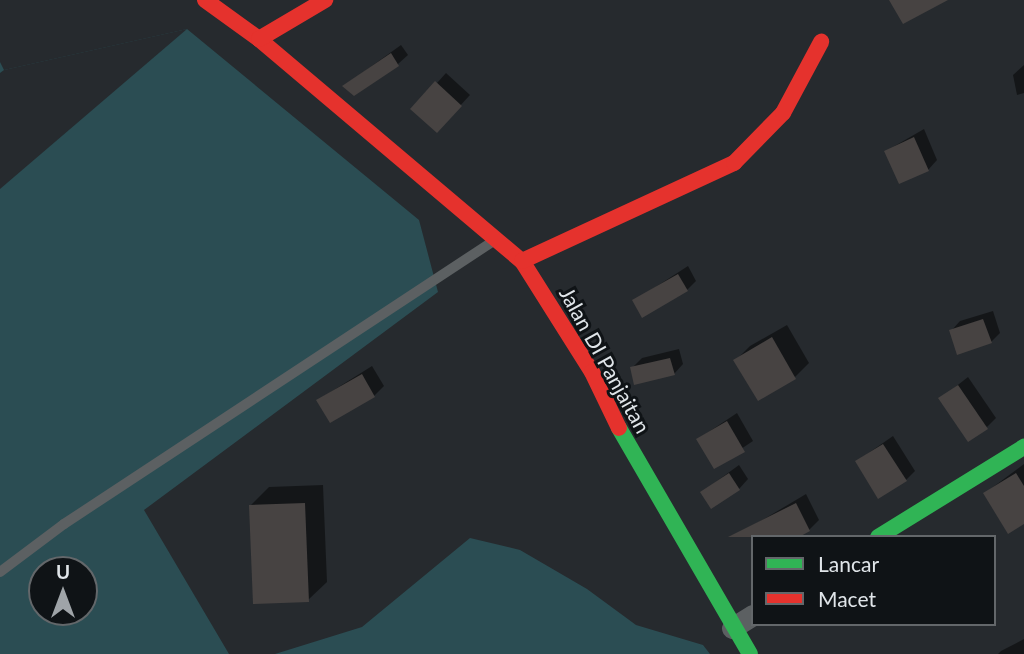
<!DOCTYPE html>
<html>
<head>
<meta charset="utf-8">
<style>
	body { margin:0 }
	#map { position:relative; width:1024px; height:654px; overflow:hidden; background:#262a2e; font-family:Lato,sans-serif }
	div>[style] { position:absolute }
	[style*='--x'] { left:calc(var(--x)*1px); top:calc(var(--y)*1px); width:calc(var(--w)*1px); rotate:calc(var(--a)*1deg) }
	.water>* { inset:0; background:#2b4d53 }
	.pier>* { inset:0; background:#262a2e }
	.shadow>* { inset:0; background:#0007 }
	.building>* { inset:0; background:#474342 }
	.lane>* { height:10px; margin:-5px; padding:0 5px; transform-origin:5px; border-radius:5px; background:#5c6062 }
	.street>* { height:21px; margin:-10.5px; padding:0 10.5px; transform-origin:10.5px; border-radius:10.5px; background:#5c6062 }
	.fast>* { height:16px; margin:-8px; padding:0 8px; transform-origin:8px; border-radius:8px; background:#30b455 }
	.jam>* { height:16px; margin:-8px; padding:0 8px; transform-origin:8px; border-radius:8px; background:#e5322d }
	span { translate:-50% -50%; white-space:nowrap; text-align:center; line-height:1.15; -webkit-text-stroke:6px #0f1316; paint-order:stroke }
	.street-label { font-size:21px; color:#e0e5e9 }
	.legend { position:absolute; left:751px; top:535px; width:245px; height:91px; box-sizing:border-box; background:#0f1316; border:2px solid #63676a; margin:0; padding:9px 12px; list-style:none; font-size:21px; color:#e0e5e9 }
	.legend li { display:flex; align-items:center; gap:14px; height:35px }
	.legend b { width:35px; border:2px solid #63676a }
	.north { position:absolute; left:28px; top:556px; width:70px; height:70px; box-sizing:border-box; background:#0f1316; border:2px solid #63676a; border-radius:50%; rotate:0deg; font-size:19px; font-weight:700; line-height:28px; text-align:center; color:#e0e5e9 }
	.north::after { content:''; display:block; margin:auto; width:24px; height:32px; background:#9fa4a8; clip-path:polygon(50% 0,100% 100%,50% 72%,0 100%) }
</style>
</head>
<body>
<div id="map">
	<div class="water">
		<div style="clip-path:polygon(evenodd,187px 29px,419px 220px,438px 292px,144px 510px,229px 654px,0 654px,0 62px,4px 70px,187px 29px,42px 570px,84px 570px,84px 612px,42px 612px,42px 570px)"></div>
		<div style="clip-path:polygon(470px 538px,520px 550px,587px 589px,636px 625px,703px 645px,710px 654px,275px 654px,362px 627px)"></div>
	</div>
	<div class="pier">
		<div style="clip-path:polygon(187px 29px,0 189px,0 73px,4px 70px)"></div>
	</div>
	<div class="shadow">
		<div style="clip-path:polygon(401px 45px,408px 55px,398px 64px,354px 94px,344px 86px)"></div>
		<div style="clip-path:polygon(1024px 65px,1024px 93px,1017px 95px,1013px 75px)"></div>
		<div style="clip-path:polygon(446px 73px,470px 95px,446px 121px,437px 83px)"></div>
		<div style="clip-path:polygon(924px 129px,937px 160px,928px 170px,886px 151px)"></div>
		<div style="clip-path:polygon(688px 266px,696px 281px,687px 290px,634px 301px)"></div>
		<div style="clip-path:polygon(993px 311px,1000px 333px,991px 342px,951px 331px,960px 321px)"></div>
		<div style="clip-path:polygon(787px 325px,809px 363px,795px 377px,758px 399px,736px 360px,750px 346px)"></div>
		<div style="clip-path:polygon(679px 349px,683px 364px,674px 374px,632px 368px,642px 358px)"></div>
		<div style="clip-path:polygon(372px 366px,384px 386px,374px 396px,318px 400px)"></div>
		<div style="clip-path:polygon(968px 377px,996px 418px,987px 427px,940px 399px)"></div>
		<div style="clip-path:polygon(737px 413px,753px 441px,714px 467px,698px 439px)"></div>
		<div style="clip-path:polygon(893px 436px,915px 471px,906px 480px,857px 461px)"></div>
		<div style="clip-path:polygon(1024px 464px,1024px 522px,985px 493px)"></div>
		<div style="clip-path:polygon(739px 465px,748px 479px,739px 489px,702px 492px)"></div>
		<div style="clip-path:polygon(323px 485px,327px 582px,308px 600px,251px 505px,269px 487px)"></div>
		<div style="clip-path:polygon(806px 494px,819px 520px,809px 530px,749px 528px)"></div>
		<div style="clip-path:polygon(1024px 639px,1024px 654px,998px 654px,1001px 651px)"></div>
	</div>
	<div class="building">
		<div style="clip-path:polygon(889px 0,948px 0,903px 24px)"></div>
		<div style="clip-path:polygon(391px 53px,399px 66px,354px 96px,342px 86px)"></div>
		<div style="clip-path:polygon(435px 81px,462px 106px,437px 133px,410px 109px)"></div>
		<div style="clip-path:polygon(914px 137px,929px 171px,899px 184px,884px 151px)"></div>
		<div style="clip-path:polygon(678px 274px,688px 291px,642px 318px,632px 300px)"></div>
		<div style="clip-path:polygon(983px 319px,992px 343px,957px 355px,949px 330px)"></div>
		<div style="clip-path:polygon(772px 337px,796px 379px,758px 401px,733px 360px)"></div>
		<div style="clip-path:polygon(670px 358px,675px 375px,634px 385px,630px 367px)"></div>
		<div style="clip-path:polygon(362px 374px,375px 397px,330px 423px,316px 400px)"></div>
		<div style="clip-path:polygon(958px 385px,988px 429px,968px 442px,938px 398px)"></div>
		<div style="clip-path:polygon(727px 421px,745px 452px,714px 469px,696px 439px)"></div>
		<div style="clip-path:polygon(883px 444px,907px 481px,878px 499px,855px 461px)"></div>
		<div style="clip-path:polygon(729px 473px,740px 490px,711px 509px,700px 492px)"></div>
		<div style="clip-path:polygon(1016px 473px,1024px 486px,1024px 524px,1008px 534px,983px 493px)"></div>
		<div style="clip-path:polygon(305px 503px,309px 602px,253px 604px,249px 505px)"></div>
		<div style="clip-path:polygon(796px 503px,810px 531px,799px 537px,728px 537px)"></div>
	</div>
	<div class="lane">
		<div style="--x:0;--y:572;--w:80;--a:-36.9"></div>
		<div style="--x:64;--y:524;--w:516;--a:-33.38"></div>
	</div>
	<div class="street">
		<div style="--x:732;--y:628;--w:25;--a:-32"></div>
	</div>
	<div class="fast">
		<div style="--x:619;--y:428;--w:261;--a:59.9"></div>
		<div style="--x:878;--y:537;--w:172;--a:-31.7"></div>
	</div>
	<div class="jam">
		<div style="--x:205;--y:0;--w:67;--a:35.8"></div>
		<div style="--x:259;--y:39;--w:344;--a:40.2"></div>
		<div style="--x:522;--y:261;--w:131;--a:57.8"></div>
		<div style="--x:592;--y:372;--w:62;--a:64.3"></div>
		<div style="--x:259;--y:39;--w:77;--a:-30.6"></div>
		<div style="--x:522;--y:261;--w:234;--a:-24.8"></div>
		<div style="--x:734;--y:163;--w:70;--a:-45.6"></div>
		<div style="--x:783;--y:113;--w:81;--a:-61.8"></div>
	</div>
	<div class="street-label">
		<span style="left:605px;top:360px;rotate:61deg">Jalan DI Panjaitan</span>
	</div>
	<ul class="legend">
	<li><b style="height:9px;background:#30b455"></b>Lancar</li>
	<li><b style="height:9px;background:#e5322d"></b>Macet</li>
	</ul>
	<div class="north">U</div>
</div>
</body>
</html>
